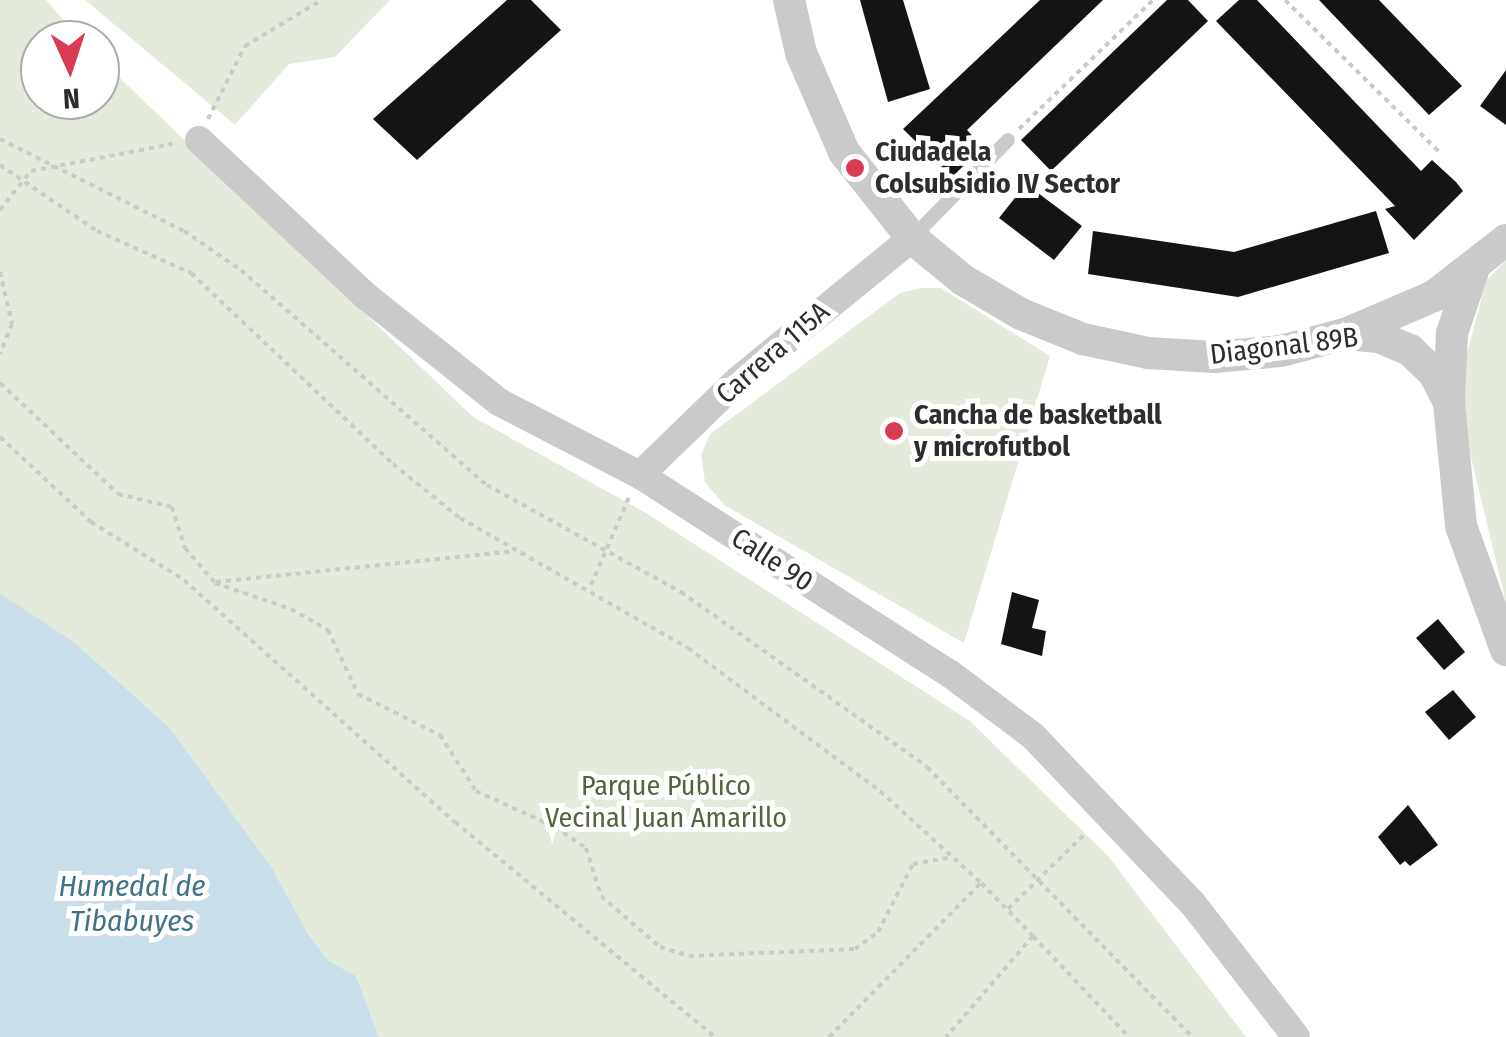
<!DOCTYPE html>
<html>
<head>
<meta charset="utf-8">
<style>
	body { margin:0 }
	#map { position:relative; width:1506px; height:1037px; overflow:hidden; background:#fff; font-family:"Fira Sans Condensed",sans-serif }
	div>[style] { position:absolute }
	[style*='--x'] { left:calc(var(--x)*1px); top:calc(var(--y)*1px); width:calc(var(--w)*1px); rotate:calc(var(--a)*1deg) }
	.green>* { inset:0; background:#e4eadc }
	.water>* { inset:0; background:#c9dee8 }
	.building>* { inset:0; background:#141414 }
	.path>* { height:4px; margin-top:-2px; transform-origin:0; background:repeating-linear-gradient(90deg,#cacaca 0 5px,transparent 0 10px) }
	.service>* { height:14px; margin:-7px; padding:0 7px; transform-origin:7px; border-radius:7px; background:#cacaca }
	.minor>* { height:28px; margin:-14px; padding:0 14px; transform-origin:14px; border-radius:14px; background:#cacaca }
	.tertiary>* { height:32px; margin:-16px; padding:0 16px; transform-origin:16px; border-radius:16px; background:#cacaca }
	.dots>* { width:28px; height:28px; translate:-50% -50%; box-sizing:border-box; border:5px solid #fff; border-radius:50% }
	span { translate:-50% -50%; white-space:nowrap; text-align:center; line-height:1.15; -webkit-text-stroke:10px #fff; paint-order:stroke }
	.poi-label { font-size:28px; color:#2d2d2d; font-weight:700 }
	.left { translate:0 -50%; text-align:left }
	.street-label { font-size:28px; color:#2d2d2d }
	.park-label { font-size:28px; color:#53653e }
	.water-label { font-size:30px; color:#417289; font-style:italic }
	.north { position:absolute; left:20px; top:20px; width:100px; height:100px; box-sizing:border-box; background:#fff; border:2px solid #ababab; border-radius:50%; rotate:177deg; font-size:28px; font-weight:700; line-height:40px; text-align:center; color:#2d2d2d }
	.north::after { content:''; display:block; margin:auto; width:35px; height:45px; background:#d83b52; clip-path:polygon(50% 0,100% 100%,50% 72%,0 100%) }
</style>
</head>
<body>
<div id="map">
	<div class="green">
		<div style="clip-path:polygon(0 0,46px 0,81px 40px,40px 40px,40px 100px,100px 100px,100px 59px,473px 417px,646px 513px,970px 721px,1108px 856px,1246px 1037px,379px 1037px,356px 976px,329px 961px,308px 934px,272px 868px,170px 728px,74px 642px,0 593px)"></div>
		<div style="clip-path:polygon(85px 0,390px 0,335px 57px,289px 64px,235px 125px)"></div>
		<div style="clip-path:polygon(1506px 260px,1506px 603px,1464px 428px,1467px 354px,1486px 281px)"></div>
		<div style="clip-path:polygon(921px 288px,941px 288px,1050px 356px,964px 643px,724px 505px,705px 482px,701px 455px,710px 434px,900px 293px)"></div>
	</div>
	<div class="water">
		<div style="clip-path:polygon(0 593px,74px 642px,170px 728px,272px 868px,308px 934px,329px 961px,356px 976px,379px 1037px,0 1037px)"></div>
	</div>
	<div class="building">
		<div style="clip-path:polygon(507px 0,531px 0,561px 30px,417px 160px,373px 119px)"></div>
		<div style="clip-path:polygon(860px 0,903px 0,930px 89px,888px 102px)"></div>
		<div style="clip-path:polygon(1040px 0,1103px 0,967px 130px,983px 147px,952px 177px,903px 129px)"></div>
		<div style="clip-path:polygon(1167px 0,1188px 0,1208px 21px,1051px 171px,1021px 140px)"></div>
		<div style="clip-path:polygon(1239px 0,1257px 0,1421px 171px,1432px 160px,1456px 182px,1463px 191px,1414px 240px,1385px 209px,1395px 206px,1216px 21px)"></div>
		<div style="clip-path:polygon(1319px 0,1379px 0,1462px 86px,1429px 115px)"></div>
		<div style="clip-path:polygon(1506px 70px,1506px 125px,1480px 106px)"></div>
		<div style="clip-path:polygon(1026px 184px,1082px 226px,1054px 260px,999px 218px)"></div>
		<div style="clip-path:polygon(1376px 211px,1389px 253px,1238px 297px,1088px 274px,1093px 231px,1234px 252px)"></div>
		<div style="clip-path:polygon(1012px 592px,1039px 600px,1032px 628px,1046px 631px,1042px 656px,1001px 644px)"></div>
		<div style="clip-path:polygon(1438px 619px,1465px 652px,1444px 670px,1416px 638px)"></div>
		<div style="clip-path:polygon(1453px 690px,1476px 717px,1449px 740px,1425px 712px)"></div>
		<div style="clip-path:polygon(1408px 805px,1438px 845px,1410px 866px,1405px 861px,1400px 865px,1378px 837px)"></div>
	</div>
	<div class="path">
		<div style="--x:1285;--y:0;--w:219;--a:44.6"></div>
		<div style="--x:208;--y:119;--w:82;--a:-63.1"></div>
		<div style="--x:245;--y:46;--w:90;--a:-30.9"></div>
		<div style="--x:1019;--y:129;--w:186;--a:-43.9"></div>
		<div style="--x:0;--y:139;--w:206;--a:26.6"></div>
		<div style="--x:184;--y:231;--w:69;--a:34.4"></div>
		<div style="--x:241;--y:270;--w:327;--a:41.2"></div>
		<div style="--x:487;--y:485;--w:222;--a:28.9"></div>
		<div style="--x:681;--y:592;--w:302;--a:35.4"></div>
		<div style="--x:927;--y:767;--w:378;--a:45.5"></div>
		<div style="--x:0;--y:165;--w:117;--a:34.2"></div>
		<div style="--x:97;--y:231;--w:103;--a:24.1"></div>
		<div style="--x:191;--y:273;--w:278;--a:43.4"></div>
		<div style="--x:393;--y:464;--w:86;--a:38.9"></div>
		<div style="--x:460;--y:518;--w:262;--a:29.7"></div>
		<div style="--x:688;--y:648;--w:239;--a:36.7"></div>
		<div style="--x:880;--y:791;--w:137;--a:42.3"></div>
		<div style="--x:0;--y:210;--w:50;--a:-51.5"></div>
		<div style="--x:31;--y:171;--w:144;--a:-10.8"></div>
		<div style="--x:0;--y:272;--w:53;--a:77"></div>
		<div style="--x:12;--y:324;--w:32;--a:112"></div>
		<div style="--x:0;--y:383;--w:162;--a:43.2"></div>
		<div style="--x:118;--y:494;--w:56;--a:13.5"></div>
		<div style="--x:172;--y:507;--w:43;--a:72.4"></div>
		<div style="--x:185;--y:548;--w:46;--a:49.4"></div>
		<div style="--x:215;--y:583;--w:80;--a:18.9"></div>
		<div style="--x:291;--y:609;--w:43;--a:29.6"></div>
		<div style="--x:328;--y:630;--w:71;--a:64.9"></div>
		<div style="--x:358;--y:694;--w:92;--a:26.6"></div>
		<div style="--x:440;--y:735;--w:67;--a:57.3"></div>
		<div style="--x:476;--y:791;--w:87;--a:24.5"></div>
		<div style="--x:555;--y:827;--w:37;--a:34"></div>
		<div style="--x:586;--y:848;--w:50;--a:72.6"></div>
		<div style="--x:601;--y:896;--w:78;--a:40.8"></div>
		<div style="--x:660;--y:947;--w:30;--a:17"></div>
		<div style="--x:689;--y:956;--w:166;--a:-2.4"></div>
		<div style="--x:855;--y:949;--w:29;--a:-36"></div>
		<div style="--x:878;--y:932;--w:76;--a:-62.8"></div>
		<div style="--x:913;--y:864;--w:39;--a:-10"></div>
		<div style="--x:0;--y:437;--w:125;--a:43"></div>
		<div style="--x:91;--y:522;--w:110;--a:31.9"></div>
		<div style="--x:184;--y:580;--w:363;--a:41.8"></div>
		<div style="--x:455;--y:822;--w:337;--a:39.6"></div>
		<div style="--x:216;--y:582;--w:300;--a:-5.9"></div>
		<div style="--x:591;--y:585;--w:96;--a:-66.6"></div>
		<div style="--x:1008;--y:909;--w:110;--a:-44.3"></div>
		<div style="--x:1033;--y:936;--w:139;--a:46.5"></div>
		<div style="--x:829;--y:1037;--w:216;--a:-45.4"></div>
		<div style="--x:981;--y:883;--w:74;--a:45.5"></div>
		<div style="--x:1033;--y:936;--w:133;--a:130.7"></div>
	</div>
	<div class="service">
		<div style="--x:912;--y:238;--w:137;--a:-45.6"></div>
	</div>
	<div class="minor">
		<div style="--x:199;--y:140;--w:230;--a:43.1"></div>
		<div style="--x:367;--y:297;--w:169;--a:38.5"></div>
		<div style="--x:499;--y:402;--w:159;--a:27.4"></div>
		<div style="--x:640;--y:475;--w:367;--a:32.7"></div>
		<div style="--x:949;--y:673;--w:105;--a:36.9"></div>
		<div style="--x:1033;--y:736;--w:232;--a:46.4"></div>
		<div style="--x:1193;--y:904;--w:168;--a:52.2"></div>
		<div style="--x:640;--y:475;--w:136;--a:-44.1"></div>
		<div style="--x:738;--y:380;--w:225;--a:-39.2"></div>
	</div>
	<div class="tertiary">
		<div style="--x:789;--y:0;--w:54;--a:77.2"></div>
		<div style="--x:801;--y:53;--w:108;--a:66.5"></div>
		<div style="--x:844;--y:152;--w:110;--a:51.7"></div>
		<div style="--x:912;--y:238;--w:66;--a:39.5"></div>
		<div style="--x:963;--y:280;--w:67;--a:30.4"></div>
		<div style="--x:1021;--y:314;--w:67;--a:22"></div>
		<div style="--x:1083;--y:339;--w:66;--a:12.2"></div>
		<div style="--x:1148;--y:353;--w:66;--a:3.5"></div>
		<div style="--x:1214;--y:357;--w:67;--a:-5.1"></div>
		<div style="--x:1281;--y:351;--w:66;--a:-14.9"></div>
		<div style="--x:1345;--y:334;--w:34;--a:5"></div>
		<div style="--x:1379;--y:337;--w:34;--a:23"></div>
		<div style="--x:1410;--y:350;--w:33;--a:44"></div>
		<div style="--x:1434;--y:373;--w:34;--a:63"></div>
		<div style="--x:1474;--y:268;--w:69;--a:108.7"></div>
		<div style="--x:1452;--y:333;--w:70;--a:92.5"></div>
		<div style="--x:1449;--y:403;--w:124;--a:84.4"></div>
		<div style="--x:1461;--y:526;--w:132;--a:70.1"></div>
		<div style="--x:1350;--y:332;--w:91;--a:-23.2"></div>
		<div style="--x:1434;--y:296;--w:91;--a:-37.9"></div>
	</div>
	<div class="dots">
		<div style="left:855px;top:168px;background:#d83b52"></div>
		<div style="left:894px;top:431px;background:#d83b52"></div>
	</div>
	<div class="poi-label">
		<span class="left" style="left:875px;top:168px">Ciudadela<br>Colsubsidio IV Sector</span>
		<span class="left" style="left:914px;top:431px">Cancha de basketball<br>y microfutbol</span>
	</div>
	<div class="street-label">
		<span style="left:1284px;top:346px;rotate:-7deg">Diagonal 89B</span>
		<span style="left:773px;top:353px;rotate:-41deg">Carrera 115A</span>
		<span style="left:772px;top:560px;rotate:33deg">Calle 90</span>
	</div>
	<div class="park-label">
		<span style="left:666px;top:802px">Parque Público<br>Vecinal Juan Amarillo</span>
	</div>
	<div class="water-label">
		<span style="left:132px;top:903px">Humedal de<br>Tibabuyes</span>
	</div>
	<div class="north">N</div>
</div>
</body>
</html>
